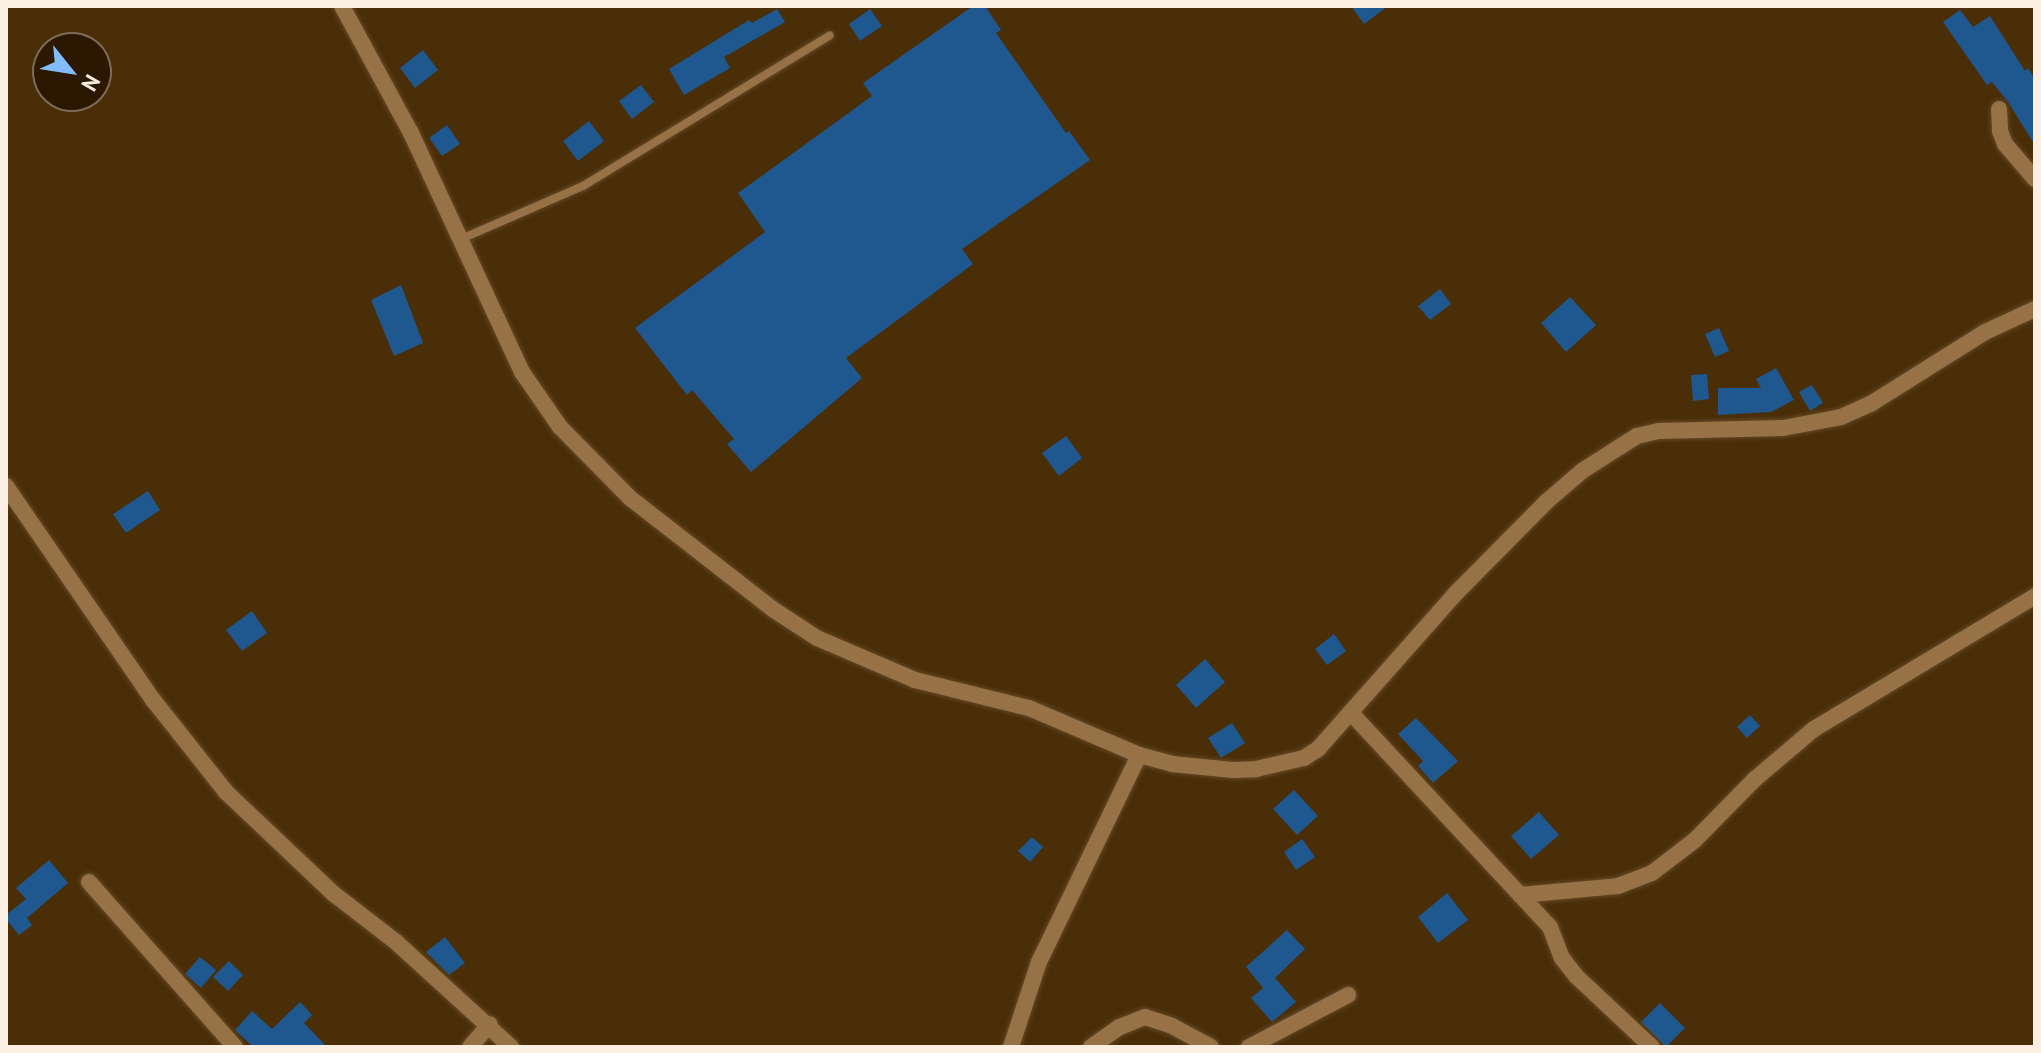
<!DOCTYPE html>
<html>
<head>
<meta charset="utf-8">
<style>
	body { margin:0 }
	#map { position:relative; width:2041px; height:1053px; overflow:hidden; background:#4a2e07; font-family:"PT Sans",sans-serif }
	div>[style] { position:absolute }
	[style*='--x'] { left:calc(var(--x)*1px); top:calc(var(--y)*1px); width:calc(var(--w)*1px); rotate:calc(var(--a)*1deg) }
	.building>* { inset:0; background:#1f588f }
	.roads { filter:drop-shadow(0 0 2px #634926) drop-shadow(0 0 2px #634926) }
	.service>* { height:8px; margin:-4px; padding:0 4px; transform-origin:4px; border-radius:4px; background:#977247 }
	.minor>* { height:16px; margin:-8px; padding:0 8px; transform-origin:8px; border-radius:8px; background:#977247 }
	.tertiary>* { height:16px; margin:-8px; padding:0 8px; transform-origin:8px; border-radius:8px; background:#977247 }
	span { translate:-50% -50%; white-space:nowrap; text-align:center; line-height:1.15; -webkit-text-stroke:7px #2c1700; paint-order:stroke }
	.frame { position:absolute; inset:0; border:8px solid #faefe2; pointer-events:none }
	.north { position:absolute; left:32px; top:32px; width:80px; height:80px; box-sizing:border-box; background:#2c1700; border:2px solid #7e6d5a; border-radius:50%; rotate:120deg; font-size:22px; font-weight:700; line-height:32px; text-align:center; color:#faefe2 }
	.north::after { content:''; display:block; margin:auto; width:28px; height:36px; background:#82bcfa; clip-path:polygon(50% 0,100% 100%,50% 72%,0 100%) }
</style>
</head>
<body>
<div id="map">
	<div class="building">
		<div style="clip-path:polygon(973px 6px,985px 6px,1001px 30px,996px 33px,1066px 133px,1069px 131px,1090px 160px,962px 249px,973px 264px,846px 358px,862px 378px,751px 472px,727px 444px,734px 439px,692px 390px,687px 395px,635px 328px,765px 232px,738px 193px,872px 96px,863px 83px)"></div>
		<div style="clip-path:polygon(1351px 6px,1388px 6px,1364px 24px)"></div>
		<div style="clip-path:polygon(777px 9px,785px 22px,724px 57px,730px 68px,684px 95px,669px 69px,749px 20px,752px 23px)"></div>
		<div style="clip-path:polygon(870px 9px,882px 26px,860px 41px,849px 24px)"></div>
		<div style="clip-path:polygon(1960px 10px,1973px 27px,1990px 16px,2025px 71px,2028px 68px,2035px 79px,2035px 145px,2008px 102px,1992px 82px,1987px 85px,1943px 22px)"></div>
		<div style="clip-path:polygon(423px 50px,438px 70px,415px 88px,400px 68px)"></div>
		<div style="clip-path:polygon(641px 85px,654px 102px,632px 119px,619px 101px)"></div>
		<div style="clip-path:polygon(589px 121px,604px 141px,578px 161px,563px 141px)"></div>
		<div style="clip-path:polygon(447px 125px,460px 144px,442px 156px,429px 138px)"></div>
		<div style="clip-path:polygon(401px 285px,423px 343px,394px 356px,371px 300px)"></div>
		<div style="clip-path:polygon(1440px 289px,1451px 304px,1430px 320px,1418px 306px)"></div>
		<div style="clip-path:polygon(1570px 297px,1596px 325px,1566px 352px,1541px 323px)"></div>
		<div style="clip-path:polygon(1719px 328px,1729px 351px,1715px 357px,1705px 334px)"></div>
		<div style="clip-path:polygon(1776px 368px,1794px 400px,1771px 412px,1718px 415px,1718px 388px,1761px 388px,1756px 379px)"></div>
		<div style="clip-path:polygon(1707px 374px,1709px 399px,1693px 401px,1691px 375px)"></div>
		<div style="clip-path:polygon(1812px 385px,1823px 403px,1810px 411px,1799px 392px)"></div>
		<div style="clip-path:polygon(1066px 436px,1082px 458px,1059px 476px,1042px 453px)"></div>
		<div style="clip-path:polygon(148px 491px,160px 510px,126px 533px,113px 514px)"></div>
		<div style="clip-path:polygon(252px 611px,267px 633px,242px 651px,226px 630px)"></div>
		<div style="clip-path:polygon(1334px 634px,1346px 651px,1327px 665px,1315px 649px)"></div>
		<div style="clip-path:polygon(1205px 659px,1225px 682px,1196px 708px,1176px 685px)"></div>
		<div style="clip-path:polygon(1750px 715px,1760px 726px,1747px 738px,1737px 727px)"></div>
		<div style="clip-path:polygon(1416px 718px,1458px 761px,1433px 783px,1418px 766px,1423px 761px,1398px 734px)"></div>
		<div style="clip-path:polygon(1232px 723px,1245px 743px,1221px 758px,1208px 738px)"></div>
		<div style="clip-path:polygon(1294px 790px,1318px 816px,1297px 835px,1273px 809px)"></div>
		<div style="clip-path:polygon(1539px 812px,1559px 835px,1531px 859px,1511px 836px)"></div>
		<div style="clip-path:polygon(1032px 837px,1043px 847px,1030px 862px,1018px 851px)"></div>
		<div style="clip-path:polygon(1302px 839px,1315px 857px,1296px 870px,1284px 852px)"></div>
		<div style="clip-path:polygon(49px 860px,68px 883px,27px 918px,32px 925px,19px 935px,6px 919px,6px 915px,26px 899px,16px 888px)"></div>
		<div style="clip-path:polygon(1447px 893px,1468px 920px,1438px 943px,1418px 917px)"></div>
		<div style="clip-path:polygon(1287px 930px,1305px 949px,1275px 978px,1296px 1002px,1272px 1022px,1251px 998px,1263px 988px,1246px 967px)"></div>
		<div style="clip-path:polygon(445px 937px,465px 963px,449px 975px,426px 952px)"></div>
		<div style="clip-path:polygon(200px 957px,216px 970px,201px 988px,185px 974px)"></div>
		<div style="clip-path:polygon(229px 961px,243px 975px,228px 991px,213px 977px)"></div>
		<div style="clip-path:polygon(300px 1002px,312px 1015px,304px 1023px,327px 1047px,253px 1047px,235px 1030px,252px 1011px,272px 1029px)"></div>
		<div style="clip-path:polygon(1660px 1003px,1685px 1028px,1666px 1047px,1641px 1022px)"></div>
	</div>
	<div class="roads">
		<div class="service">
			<div style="--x:461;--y:239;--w:133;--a:-23.5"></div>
			<div style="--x:583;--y:186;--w:289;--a:-31.4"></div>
		</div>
		<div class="minor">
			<div style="--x:1999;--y:109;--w:22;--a:87"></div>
			<div style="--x:2000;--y:131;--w:14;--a:69"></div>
			<div style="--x:2005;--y:144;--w:46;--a:49.4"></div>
			<div style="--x:6;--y:486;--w:261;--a:55.5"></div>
			<div style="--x:154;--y:701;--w:116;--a:51.6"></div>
			<div style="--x:226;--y:792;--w:149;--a:43.4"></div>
			<div style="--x:334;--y:894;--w:78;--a:37.7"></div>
			<div style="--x:396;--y:942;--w:156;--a:42.4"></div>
			<div style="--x:1352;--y:714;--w:291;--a:47.1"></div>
			<div style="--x:1550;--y:927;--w:33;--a:69"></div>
			<div style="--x:1562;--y:958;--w:23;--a:52"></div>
			<div style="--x:1576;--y:976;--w:104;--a:43.1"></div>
			<div style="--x:89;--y:882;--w:220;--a:48.5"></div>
			<div style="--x:1520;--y:895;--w:98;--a:-5.2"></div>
			<div style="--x:1618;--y:886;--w:36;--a:-21"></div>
			<div style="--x:1652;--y:873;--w:54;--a:-37.5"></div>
			<div style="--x:1695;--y:840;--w:86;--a:-45.5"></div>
			<div style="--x:1755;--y:779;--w:77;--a:-40.3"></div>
			<div style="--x:1814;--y:729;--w:258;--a:-31"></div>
			<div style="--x:470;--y:1047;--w:30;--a:-49"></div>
			<div style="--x:1011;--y:1047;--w:89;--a:-71.8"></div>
			<div style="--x:1039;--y:962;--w:230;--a:-64.2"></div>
			<div style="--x:1091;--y:1047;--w:35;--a:-35"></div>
			<div style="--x:1120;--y:1027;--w:27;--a:-22"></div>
			<div style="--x:1145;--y:1017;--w:28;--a:18"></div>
			<div style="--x:1172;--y:1026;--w:44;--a:28.3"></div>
			<div style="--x:1249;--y:1047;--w:112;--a:-27.7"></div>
		</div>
		<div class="tertiary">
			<div style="--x:342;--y:6;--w:145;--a:61.5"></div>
			<div style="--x:411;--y:133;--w:264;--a:65.1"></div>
			<div style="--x:522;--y:372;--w:67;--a:55.4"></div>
			<div style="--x:560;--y:427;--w:100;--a:45.4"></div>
			<div style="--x:630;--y:498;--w:182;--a:37.9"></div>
			<div style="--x:774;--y:610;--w:51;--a:33.1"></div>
			<div style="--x:817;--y:638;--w:107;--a:23.2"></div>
			<div style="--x:915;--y:680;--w:117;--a:13.8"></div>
			<div style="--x:1029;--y:708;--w:120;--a:23.1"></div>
			<div style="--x:1139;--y:755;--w:34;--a:15"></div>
			<div style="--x:1172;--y:764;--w:61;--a:5.6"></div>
			<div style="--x:1233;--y:770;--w:23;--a:-2"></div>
			<div style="--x:1256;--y:769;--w:49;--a:-12.9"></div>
			<div style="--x:1304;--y:758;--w:17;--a:-33"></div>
			<div style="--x:1318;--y:749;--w:208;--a:-48.5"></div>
			<div style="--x:1456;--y:593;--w:128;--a:-45.3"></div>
			<div style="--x:1546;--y:502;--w:48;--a:-40.7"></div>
			<div style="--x:1582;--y:471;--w:65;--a:-32.5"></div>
			<div style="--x:1637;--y:436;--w:22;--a:-13"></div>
			<div style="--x:1658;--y:431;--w:125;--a:-1.4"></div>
			<div style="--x:1783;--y:428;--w:59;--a:-10.7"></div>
			<div style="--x:1841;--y:417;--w:34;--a:-24"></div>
			<div style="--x:1872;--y:403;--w:133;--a:-32.1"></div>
			<div style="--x:1985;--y:332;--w:55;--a:-24.7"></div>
		</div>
	</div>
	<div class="frame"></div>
	<div class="north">N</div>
</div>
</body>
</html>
